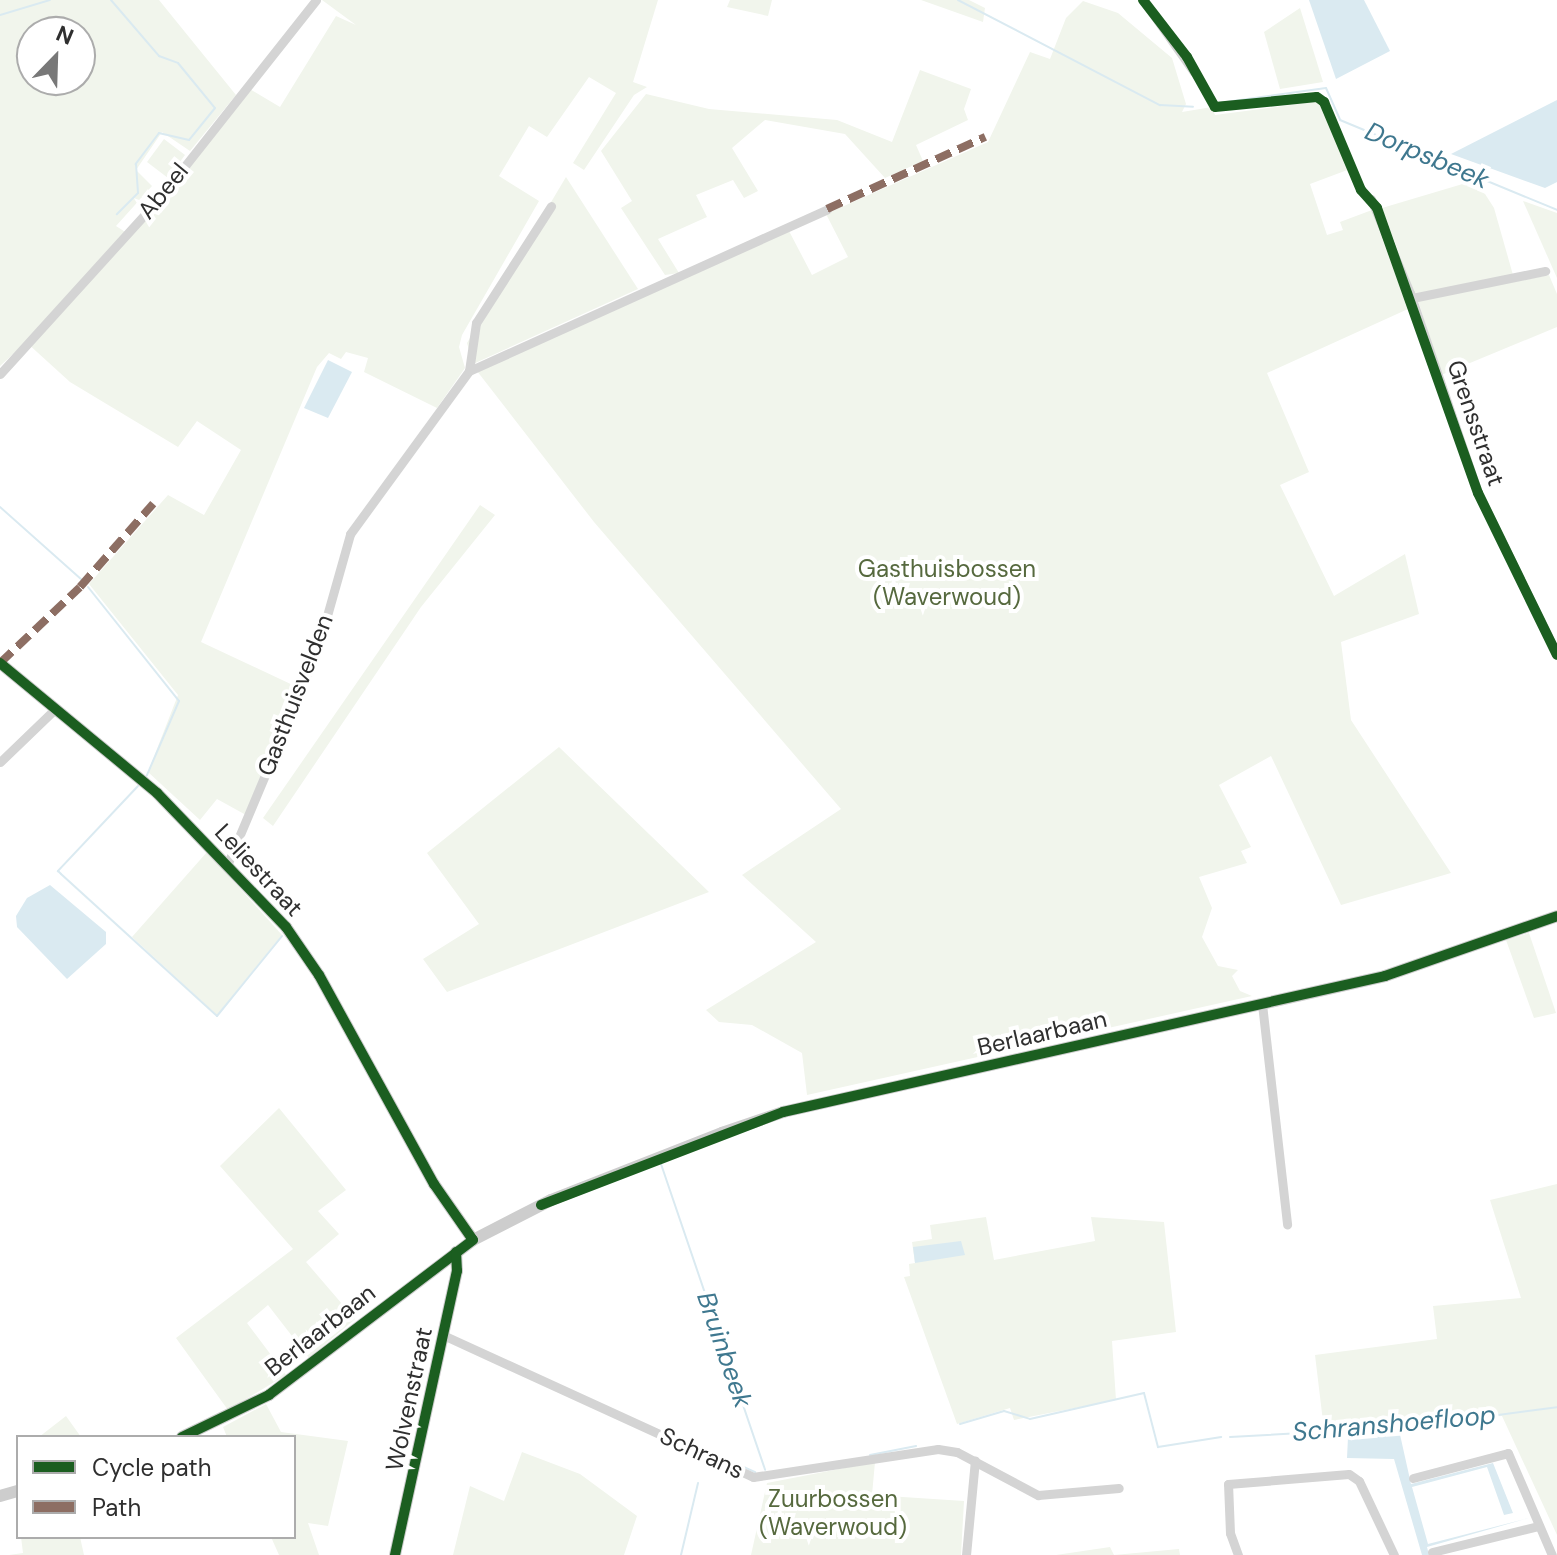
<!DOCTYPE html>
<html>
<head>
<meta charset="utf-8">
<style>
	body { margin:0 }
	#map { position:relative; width:1557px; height:1555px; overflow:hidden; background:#fff; font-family:"DM Sans",sans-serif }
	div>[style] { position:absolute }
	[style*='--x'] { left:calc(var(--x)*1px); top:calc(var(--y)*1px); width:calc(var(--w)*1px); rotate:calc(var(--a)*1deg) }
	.green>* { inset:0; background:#f1f5ec }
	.water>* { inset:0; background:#daeaf1 }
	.stream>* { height:2px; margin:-1px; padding:0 1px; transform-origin:1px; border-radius:1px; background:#daeaf1 }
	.street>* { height:9px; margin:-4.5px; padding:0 4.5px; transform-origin:4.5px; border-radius:4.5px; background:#d4d4d4 }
	.secondary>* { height:12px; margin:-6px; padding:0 6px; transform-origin:6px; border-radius:6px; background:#cdcdcd }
	.quiet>* { height:8px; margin-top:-4px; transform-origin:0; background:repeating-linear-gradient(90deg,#8d6e63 0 16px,transparent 0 24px) }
	.cycleway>* { height:10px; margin:-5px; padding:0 5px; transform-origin:5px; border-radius:5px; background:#1b5e20 }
	span { translate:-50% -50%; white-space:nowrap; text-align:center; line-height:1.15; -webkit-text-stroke:8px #fff; paint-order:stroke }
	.street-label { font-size:24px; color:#2f2f2f }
	.park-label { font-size:24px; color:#56693e }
	.water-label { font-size:26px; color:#3f788f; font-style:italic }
	.legend { position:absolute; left:16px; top:1435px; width:280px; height:104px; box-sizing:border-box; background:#fff; border:2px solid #acacac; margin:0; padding:10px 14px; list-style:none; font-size:24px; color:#2f2f2f }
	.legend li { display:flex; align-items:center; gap:16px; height:40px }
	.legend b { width:40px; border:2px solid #acacac }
	.north { position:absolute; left:16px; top:16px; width:80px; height:80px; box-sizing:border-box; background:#fff; border:2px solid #acacac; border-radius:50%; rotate:23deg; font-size:22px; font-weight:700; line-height:32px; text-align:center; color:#2f2f2f }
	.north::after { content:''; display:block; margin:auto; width:28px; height:36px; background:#787878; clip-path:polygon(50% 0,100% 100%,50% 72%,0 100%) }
</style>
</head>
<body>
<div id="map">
	<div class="green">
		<div style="clip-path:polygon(evenodd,0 0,159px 0,236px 95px,190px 151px,162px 132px,136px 170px,152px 186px,116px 226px,130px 235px,248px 88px,280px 107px,336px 16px,356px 25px,322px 0,658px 0,633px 82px,647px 87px,634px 95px,584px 170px,573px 163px,616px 93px,589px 77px,547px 137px,529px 126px,499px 176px,539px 201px,462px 335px,459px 347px,465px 368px,437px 408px,364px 372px,368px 358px,346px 352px,341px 359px,329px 353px,317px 367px,201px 642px,297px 687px,246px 815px,217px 799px,200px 820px,148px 772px,178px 695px,89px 584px,168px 495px,204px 515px,241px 450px,197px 421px,178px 447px,70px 382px,26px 342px,0 366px,0 0,32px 32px,80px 32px,80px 80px,32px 80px,32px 32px)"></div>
		<div style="clip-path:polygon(730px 0,772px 0,768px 16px,727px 7px)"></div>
		<div style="clip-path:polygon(921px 0,969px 0,985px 8px,983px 22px)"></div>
		<div style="clip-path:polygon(1083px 1px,1118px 13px,1172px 58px,1186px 104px,1182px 112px,1212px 107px,1215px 115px,1321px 101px,1350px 169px,1310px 184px,1327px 235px,1343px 230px,1340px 222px,1372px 210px,1408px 309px,1267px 373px,1309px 472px,1280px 485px,1334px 596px,1405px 554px,1419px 614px,1341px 642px,1351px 720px,1451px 873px,1341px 905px,1271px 756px,1219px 785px,1251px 847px,1241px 851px,1247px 863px,1199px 877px,1212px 908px,1202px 937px,1218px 966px,1238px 970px,1232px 976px,1240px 991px,1252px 996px,807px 1095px,802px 1053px,752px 1025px,719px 1022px,706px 1010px,816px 942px,742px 875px,841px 809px,594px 522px,477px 371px,789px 231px,812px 275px,848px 257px,826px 214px,988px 142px,1030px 52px,1050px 59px,1066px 18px)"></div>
		<div style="clip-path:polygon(1300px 8px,1323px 82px,1280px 89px,1264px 32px)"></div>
		<div style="clip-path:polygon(920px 70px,971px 89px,964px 109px,968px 120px,916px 145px,923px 161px,885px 178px,845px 134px,765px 120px,732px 148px,758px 191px,744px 198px,733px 180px,696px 195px,707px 217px,658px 239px,679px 273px,665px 275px,621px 208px,632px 201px,601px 151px,646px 94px,709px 109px,837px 120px,892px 142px)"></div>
		<div style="clip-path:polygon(164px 139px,185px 155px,168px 178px,147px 162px)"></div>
		<div style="clip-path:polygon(566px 177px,638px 289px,473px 364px,467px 343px)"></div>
		<div style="clip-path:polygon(1466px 183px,1478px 183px,1494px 208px,1513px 275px,1414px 294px,1382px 208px)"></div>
		<div style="clip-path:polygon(1523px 201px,1557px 213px,1557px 278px)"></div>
		<div style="clip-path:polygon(1549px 275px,1557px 294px,1557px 327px,1441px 375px,1418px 300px)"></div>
		<div style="clip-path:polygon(480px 505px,495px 515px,421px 607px,273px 826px,263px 818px)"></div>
		<div style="clip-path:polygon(559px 747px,709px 892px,447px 992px,423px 959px,479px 924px,427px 853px)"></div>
		<div style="clip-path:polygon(207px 852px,282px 935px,217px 1015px,132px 937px)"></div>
		<div style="clip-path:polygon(1529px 933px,1556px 1013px,1534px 1018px,1506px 940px)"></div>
		<div style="clip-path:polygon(279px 1108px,346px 1190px,318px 1211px,339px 1234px,306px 1262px,355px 1319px,309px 1358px,268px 1305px,247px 1323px,286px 1375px,228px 1410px,176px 1338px,293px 1249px,220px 1166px)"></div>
		<div style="clip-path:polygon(1557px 1184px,1557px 1535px,1502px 1416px,1324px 1430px,1315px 1355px,1437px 1339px,1433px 1306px,1521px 1298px,1490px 1200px)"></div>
		<div style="clip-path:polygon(986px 1217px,994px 1260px,1095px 1241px,1091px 1217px,1164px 1222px,1176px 1332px,1112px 1341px,1116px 1400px,1014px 1420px,1010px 1408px,957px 1424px,904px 1277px,910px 1276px,909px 1264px,915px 1263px,912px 1242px,932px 1239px,930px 1225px)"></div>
		<div style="clip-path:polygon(266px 1404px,281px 1432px,348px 1441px,328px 1526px,308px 1523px,319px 1555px,279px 1555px,271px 1537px,294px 1537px,294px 1437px,227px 1437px,223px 1427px)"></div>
		<div style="clip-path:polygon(66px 1416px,81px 1437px,39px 1437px)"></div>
		<div style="clip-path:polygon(522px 1452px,580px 1474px,637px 1516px,624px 1555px,453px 1555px,470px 1486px,504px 1501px)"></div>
		<div style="clip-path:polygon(875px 1462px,872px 1495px,964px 1501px,961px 1555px,751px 1555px,767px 1483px)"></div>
		<div style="clip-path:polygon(21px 1537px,80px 1537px,84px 1555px,9px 1555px,23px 1553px)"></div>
		<div style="clip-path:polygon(1110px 1547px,1114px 1555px,1179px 1549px,1180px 1555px,1056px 1555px)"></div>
	</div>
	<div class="water">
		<div style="clip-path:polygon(1309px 0,1364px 0,1390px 51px,1336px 79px)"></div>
		<div style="clip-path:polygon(1557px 100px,1557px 182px,1545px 188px,1451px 154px)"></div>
		<div style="clip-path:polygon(328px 360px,352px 372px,328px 418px,304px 408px)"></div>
		<div style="clip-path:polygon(50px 885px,106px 932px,106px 944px,67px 979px,17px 927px,16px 916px,27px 898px)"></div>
		<div style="clip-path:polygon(961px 1241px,965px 1255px,915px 1263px,913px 1247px)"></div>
		<div style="clip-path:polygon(1399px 1430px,1411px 1484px,1493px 1463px,1513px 1513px,1504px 1515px,1487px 1467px,1412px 1487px,1428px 1544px,1529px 1518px,1427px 1547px,1429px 1555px,1422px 1555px,1394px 1459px,1347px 1458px,1348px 1437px,1354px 1431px)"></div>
	</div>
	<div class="stream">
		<div style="--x:111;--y:0;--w:74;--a:49.4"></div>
		<div style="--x:159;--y:56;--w:20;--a:20"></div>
		<div style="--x:178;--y:63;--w:58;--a:50.6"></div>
		<div style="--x:215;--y:108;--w:41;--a:129.1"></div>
		<div style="--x:189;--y:140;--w:31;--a:-167"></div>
		<div style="--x:159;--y:133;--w:39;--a:127"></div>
		<div style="--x:136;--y:164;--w:29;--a:86"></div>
		<div style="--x:138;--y:193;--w:30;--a:135"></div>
		<div style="--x:958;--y:0;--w:228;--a:27.5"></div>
		<div style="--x:1160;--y:105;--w:33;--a:3"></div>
		<div style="--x:0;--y:15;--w:52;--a:-16.7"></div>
		<div style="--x:1219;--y:103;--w:108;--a:-8"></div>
		<div style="--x:1326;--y:88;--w:35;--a:66"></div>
		<div style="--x:1340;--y:120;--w:235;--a:22.5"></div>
		<div style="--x:0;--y:507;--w:111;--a:41.7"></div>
		<div style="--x:88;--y:587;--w:146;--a:51.4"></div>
		<div style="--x:179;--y:701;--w:81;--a:113.4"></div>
		<div style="--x:138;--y:786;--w:117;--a:133.3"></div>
		<div style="--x:58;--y:871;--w:4;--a:45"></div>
		<div style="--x:61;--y:874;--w:211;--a:42.3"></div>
		<div style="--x:217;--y:1016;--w:103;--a:-50.9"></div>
		<div style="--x:661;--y:1164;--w:323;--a:71.2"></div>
		<div style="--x:960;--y:1424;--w:46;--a:-16.5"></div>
		<div style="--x:1004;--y:1411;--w:27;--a:17"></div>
		<div style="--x:1030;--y:1419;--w:117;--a:-12.8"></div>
		<div style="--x:1144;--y:1393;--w:56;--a:75.5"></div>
		<div style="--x:1158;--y:1447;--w:64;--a:-9"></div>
		<div style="--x:1230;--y:1437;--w:178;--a:-3.2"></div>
		<div style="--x:1408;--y:1427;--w:150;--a:-7.6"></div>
		<div style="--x:706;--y:1450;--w:54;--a:24.2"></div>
		<div style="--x:870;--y:1455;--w:47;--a:-11.1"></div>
		<div style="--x:681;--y:1555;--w:74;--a:-76.7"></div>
	</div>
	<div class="street">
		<div style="--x:1143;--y:0;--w:88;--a:54.7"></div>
		<div style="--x:1371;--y:199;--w:102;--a:67.5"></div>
		<div style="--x:1410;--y:293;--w:211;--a:71.2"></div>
		<div style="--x:1478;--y:493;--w:180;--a:64"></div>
		<div style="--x:1412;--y:298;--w:136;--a:-11.5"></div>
		<div style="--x:469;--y:371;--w:49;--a:-81.7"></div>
		<div style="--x:476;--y:323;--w:139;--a:-57.3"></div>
		<div style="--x:0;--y:374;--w:235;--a:-47.8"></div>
		<div style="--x:158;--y:200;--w:255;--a:-51.7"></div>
		<div style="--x:0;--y:762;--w:76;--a:-43.9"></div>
		<div style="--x:228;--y:863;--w:230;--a:-67.2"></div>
		<div style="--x:317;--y:651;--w:122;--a:-74.2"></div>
		<div style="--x:350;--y:534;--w:202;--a:-53.9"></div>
		<div style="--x:469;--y:371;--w:393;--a:-24.3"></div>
		<div style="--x:1262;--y:1004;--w:222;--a:83.5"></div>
		<div style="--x:443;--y:1335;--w:341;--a:24.6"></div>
		<div style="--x:753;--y:1477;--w:187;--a:-8.6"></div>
		<div style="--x:938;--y:1449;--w:19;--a:9"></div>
		<div style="--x:957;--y:1452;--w:92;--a:28"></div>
		<div style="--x:1038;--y:1495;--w:81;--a:-4.9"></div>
		<div style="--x:1413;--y:1478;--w:98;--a:-14.7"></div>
		<div style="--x:1508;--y:1453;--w:111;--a:66.7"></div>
		<div style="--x:1432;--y:1552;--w:110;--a:-13.7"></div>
		<div style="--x:966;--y:1555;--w:95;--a:-84.6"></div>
		<div style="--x:1238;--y:1555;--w:23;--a:-110"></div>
		<div style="--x:1230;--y:1533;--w:49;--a:-92.3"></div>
		<div style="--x:1228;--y:1484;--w:121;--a:-4.7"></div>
		<div style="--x:1349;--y:1474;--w:12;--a:35"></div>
		<div style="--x:1359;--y:1481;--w:82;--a:64.7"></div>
	</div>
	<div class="secondary">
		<div style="--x:0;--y:663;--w:204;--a:39.6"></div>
		<div style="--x:157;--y:793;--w:186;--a:46.1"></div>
		<div style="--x:286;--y:927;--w:58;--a:55.5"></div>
		<div style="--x:319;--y:975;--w:239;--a:61.2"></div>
		<div style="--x:434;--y:1184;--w:68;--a:55.1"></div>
		<div style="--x:182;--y:1437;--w:97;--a:-25.8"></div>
		<div style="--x:269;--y:1395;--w:256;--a:-37.2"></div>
		<div style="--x:473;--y:1240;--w:88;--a:-27.1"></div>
		<div style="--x:551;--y:1200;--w:184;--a:-21.4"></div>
		<div style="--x:722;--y:1133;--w:65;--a:-19"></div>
		<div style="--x:783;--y:1112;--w:617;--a:-12.73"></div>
		<div style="--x:1385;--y:976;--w:182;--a:-19.2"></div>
		<div style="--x:0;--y:1496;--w:19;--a:-16"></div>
		<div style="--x:395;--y:1555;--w:291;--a:-77.7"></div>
		<div style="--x:457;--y:1271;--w:19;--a:-93"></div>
	</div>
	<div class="quiet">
		<div style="--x:827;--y:209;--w:174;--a:-24.5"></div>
		<div style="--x:0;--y:663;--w:110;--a:-43.5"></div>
		<div style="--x:80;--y:587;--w:111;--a:-48.7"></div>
	</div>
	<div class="cycleway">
		<div style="--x:1143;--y:0;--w:72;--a:52.3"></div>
		<div style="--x:1187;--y:57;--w:57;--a:60.8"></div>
		<div style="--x:1215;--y:107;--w:102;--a:-5.6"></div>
		<div style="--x:1317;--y:97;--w:9;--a:36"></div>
		<div style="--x:1324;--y:102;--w:95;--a:67.2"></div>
		<div style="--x:1361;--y:190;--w:24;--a:48"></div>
		<div style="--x:1377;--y:208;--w:302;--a:70.5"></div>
		<div style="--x:1478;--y:493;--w:180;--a:64"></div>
		<div style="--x:0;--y:663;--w:204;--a:39.6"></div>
		<div style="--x:157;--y:793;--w:186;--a:46.1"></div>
		<div style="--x:286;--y:927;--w:58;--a:55.5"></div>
		<div style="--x:319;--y:975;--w:239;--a:61.2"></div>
		<div style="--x:434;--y:1184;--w:68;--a:55.1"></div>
		<div style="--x:473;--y:1240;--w:256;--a:142.8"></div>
		<div style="--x:269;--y:1395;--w:97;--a:154.2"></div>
		<div style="--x:541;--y:1205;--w:259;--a:-21"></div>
		<div style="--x:783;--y:1112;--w:617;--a:-12.73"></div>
		<div style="--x:1385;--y:976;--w:182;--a:-19.2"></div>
		<div style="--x:395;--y:1555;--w:291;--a:-77.7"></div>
		<div style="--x:457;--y:1271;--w:19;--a:-93"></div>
	</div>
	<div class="street-label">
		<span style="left:163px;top:191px;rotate:-51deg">Abeel</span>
		<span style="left:1476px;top:423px;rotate:71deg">Grensstraat</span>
		<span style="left:295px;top:695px;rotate:-69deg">Gasthuisvelden</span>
		<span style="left:259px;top:870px;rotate:47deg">Leliestraat</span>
		<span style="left:1042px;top:1033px;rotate:-13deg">Berlaarbaan</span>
		<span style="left:320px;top:1330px;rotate:-38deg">Berlaarbaan</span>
		<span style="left:409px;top:1399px;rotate:-78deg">Wolvenstraat</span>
		<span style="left:702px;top:1453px;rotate:25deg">Schrans</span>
	</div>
	<div class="park-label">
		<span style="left:947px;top:583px">Gasthuisbossen<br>(Waverwoud)</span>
		<span style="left:833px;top:1513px">Zuurbossen<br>(Waverwoud)</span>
	</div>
	<div class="water-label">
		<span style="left:1427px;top:156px;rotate:23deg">Dorpsbeek</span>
		<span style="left:724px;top:1350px;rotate:71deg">Bruinbeek</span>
		<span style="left:1394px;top:1424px;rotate:-5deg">Schranshoefloop</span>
	</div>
	<ul class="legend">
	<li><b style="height:10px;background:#1b5e20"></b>Cycle path</li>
	<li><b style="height:10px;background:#8d6e63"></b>Path</li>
	</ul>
	<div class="north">N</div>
</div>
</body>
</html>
